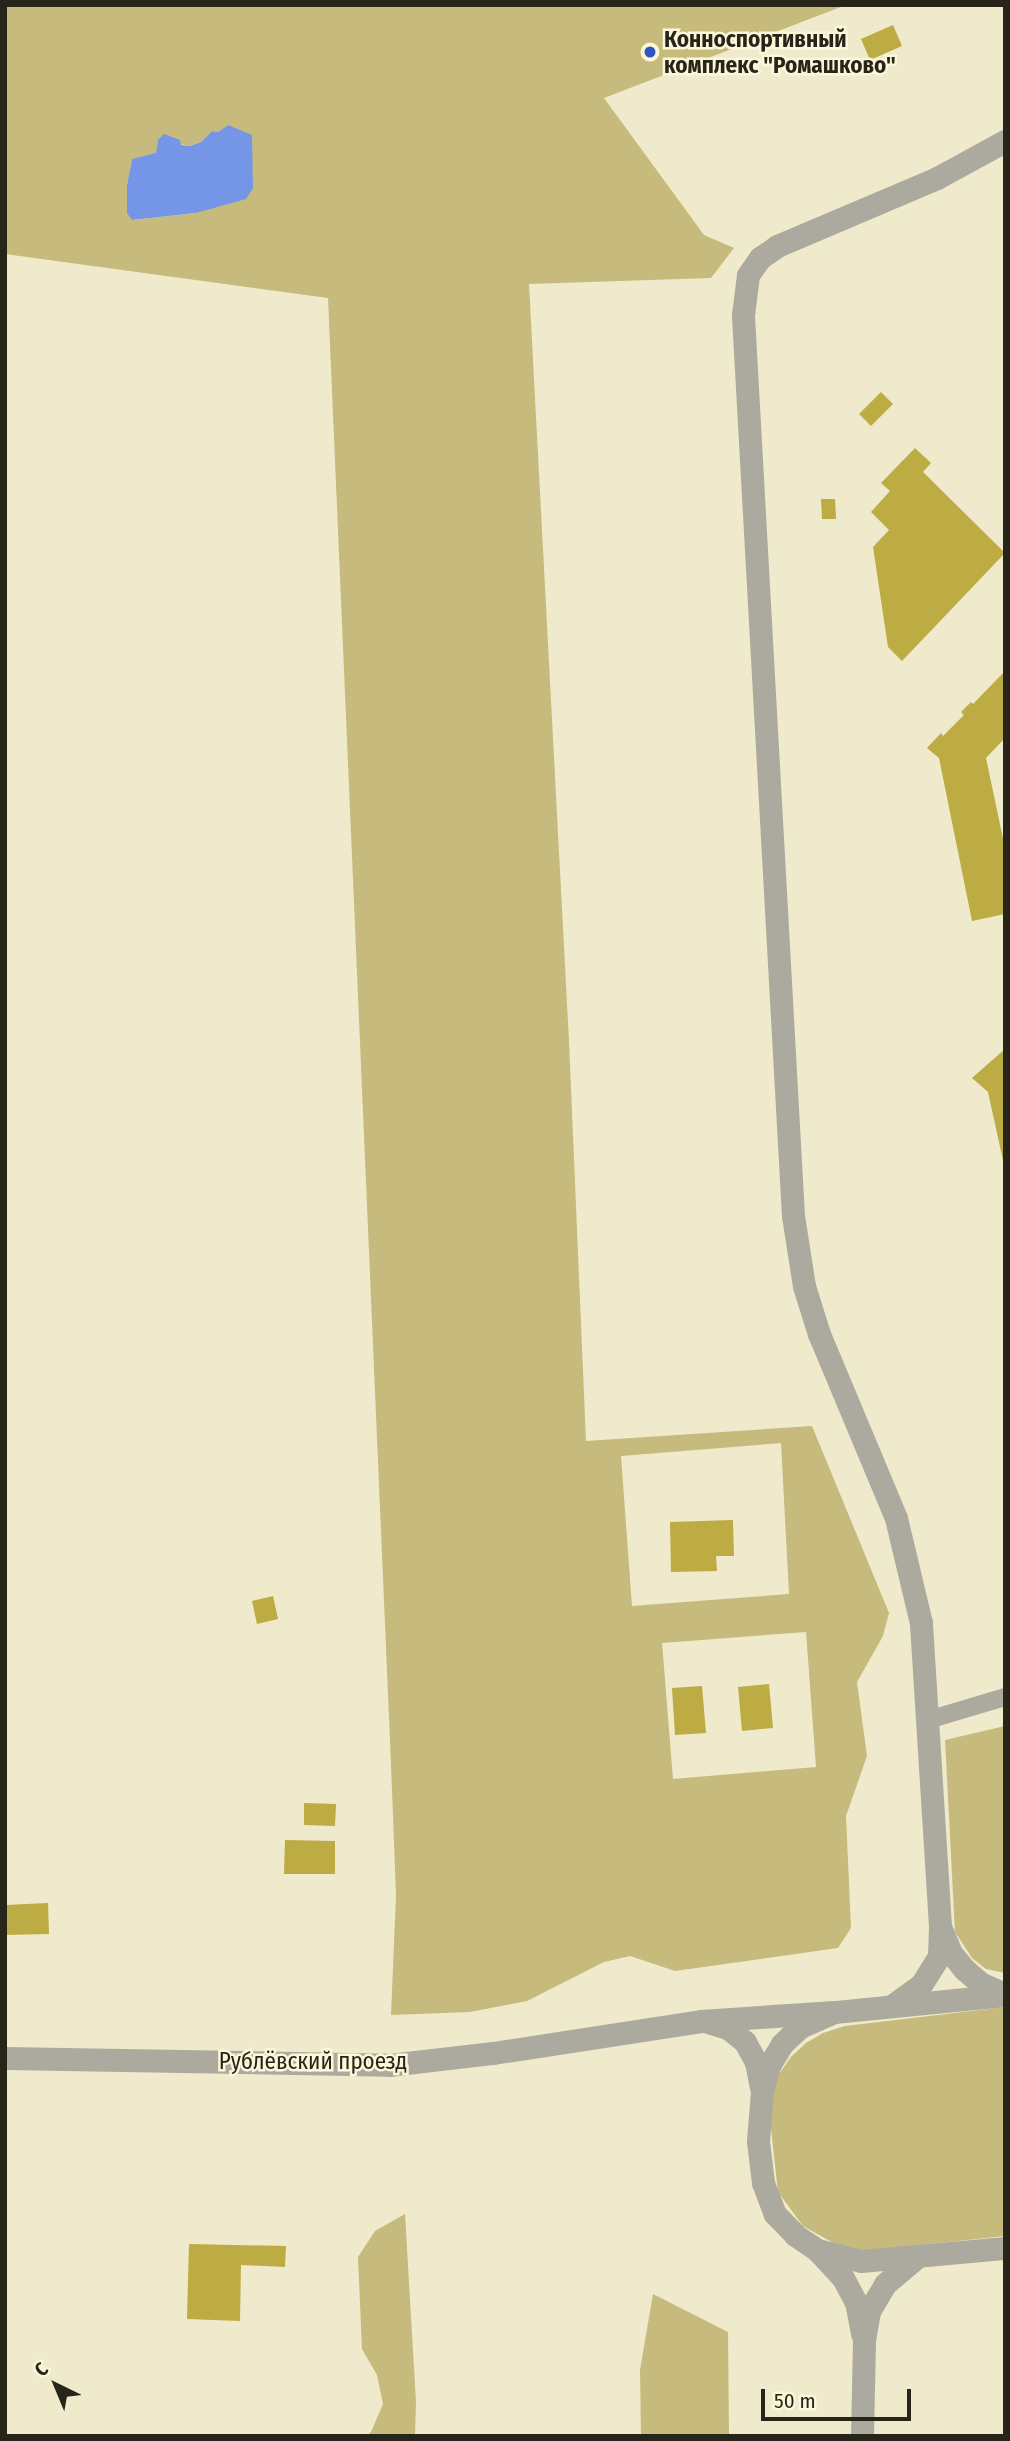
<!DOCTYPE html>
<html>
<head>
<meta charset="utf-8">
<style>
	body { margin:0 }
	#map { position:relative; width:1010px; height:2441px; overflow:hidden; background:#efeacb; font-family:"Fira Sans Condensed",sans-serif }
	div>[style] { position:absolute }
	[style*='--x'] { left:calc(var(--x)*1px); top:calc(var(--y)*1px); width:calc(var(--w)*1px); rotate:calc(var(--a)*1deg) }
	.green>* { inset:0; background:#c6bb7c }
	.water>* { inset:0; background:#7596e6 }
	.building>* { inset:0; background:#bdab43 }
	.minor>* { height:18px; margin:-9px; padding:0 9px; transform-origin:9px; border-radius:9px; background:#acaa9e }
	.tertiary>* { height:23px; margin:-11.5px; padding:0 11.5px; transform-origin:11.5px; border-radius:11.5px; background:#acaa9e }
	.dots>* { width:19px; height:19px; translate:-50% -50%; box-sizing:border-box; border:4px solid #fcf7d8; border-radius:50% }
	span { translate:-50% -50%; white-space:nowrap; text-align:center; line-height:1.15; -webkit-text-stroke:5px #fcf7d8; paint-order:stroke }
	.poi-label { font-size:23px; color:#27251a; font-weight:700 }
	.left { translate:0 -50%; text-align:left }
	.street-label { font-size:23px; color:#27251a }
	.frame { position:absolute; inset:0; border:7px solid #27251a; pointer-events:none }
	.north { position:absolute; left:21px; top:2350px; width:70px; height:70px; -webkit-text-stroke:5px #fcf7d8; paint-order:stroke; rotate:317deg; font-size:19px; font-weight:700; line-height:28px; text-align:center; color:#27251a }
	.north::after { content:''; display:block; margin:auto; width:24px; height:32px; background:#27251a; clip-path:polygon(50% 0,100% 100%,50% 72%,0 100%) }
	.scale { position:absolute; left:761px; top:2389px; width:150px; height:32px; box-sizing:border-box; border:4px solid #27251a; border-top:0; padding-left:9px; font-size:21px; line-height:24px; white-space:nowrap; color:#27251a; -webkit-text-stroke:5px #fcf7d8; paint-order:stroke }
</style>
</head>
<body>
<div id="map">
	<div class="green">
		<div style="clip-path:polygon(evenodd,5px 5px,846px 5px,604px 98px,704px 235px,734px 248px,711px 278px,529px 284px,569px 1041px,586px 1441px,812px 1426px,889px 1613px,883px 1636px,857px 1682px,867px 1756px,846px 1816px,851px 1928px,838px 1948px,675px 1971px,630px 1956px,604px 1962px,527px 2001px,470px 2012px,391px 2015px,396px 1895px,391px 1764px,328px 298px,5px 254px,5px 5px,228px 125px,196px 213px,133px 220px,127px 212px,127px 185px,132px 159px,156px 154px,158px 140px,190px 146px,201px 142px,212px 131px,218px 132px,228px 125px,5px 5px,781px 1443px,789px 1594px,632px 1606px,621px 1456px,781px 1443px,5px 5px,806px 1632px,816px 1767px,673px 1779px,662px 1643px,806px 1632px)"></div>
		<div style="clip-path:polygon(1005px 1726px,1005px 1973px,986px 1969px,972px 1958px,955px 1932px,945px 1740px)"></div>
		<div style="clip-path:polygon(1005px 2007px,1005px 2236px,863px 2251px,837px 2245px,803px 2226px,778px 2192px,769px 2111px,779px 2074px,791px 2057px,806px 2043px,823px 2033px,845px 2026px)"></div>
		<div style="clip-path:polygon(405px 2214px,416px 2402px,415px 2436px,366px 2436px,371px 2432px,383px 2404px,377px 2375px,362px 2349px,358px 2257px,375px 2231px)"></div>
		<div style="clip-path:polygon(653px 2294px,728px 2332px,729px 2436px,641px 2436px,640px 2370px)"></div>
	</div>
	<div class="water">
		<div style="clip-path:polygon(228px 125px,252px 135px,253px 188px,246px 199px,196px 213px,132px 220px,127px 213px,127px 185px,132px 159px,156px 153px,158px 140px,164px 134px,180px 140px,181px 145px,190px 146px,201px 142px,212px 131px,218px 132px)"></div>
	</div>
	<div class="building">
		<div style="clip-path:polygon(893px 25px,902px 46px,870px 60px,861px 39px)"></div>
		<div style="clip-path:polygon(881px 392px,893px 404px,871px 426px,859px 414px)"></div>
		<div style="clip-path:polygon(915px 448px,931px 463px,923px 472px,1005px 553px,902px 661px,888px 647px,873px 547px,889px 530px,871px 512px,890px 491px,881px 483px)"></div>
		<div style="clip-path:polygon(821px 499px,835px 499px,836px 519px,822px 519px)"></div>
		<div style="clip-path:polygon(1005px 671px,1005px 738px,986px 758px,1005px 848px,1005px 914px,972px 921px,939px 758px,927px 748px,941px 733px,943px 736px,964px 715px,961px 712px,971px 702px,973px 704px)"></div>
		<div style="clip-path:polygon(1005px 1049px,1005px 1165px,1004px 1165px,988px 1092px,972px 1078px)"></div>
		<div style="clip-path:polygon(733px 1520px,734px 1556px,716px 1556px,717px 1571px,671px 1572px,670px 1522px)"></div>
		<div style="clip-path:polygon(273px 1596px,278px 1619px,257px 1624px,252px 1601px)"></div>
		<div style="clip-path:polygon(769px 1684px,773px 1728px,742px 1731px,738px 1687px)"></div>
		<div style="clip-path:polygon(702px 1686px,706px 1733px,675px 1735px,672px 1688px)"></div>
		<div style="clip-path:polygon(304px 1803px,336px 1804px,335px 1826px,304px 1825px)"></div>
		<div style="clip-path:polygon(285px 1840px,335px 1841px,335px 1874px,284px 1874px)"></div>
		<div style="clip-path:polygon(48px 1903px,49px 1934px,5px 1935px,5px 1905px)"></div>
		<div style="clip-path:polygon(189px 2244px,286px 2246px,285px 2267px,241px 2265px,240px 2321px,187px 2319px)"></div>
	</div>
	<div class="minor">
		<div style="--x:928;--y:1720;--w:80;--a:-16.6"></div>
	</div>
	<div class="tertiary">
		<div style="--x:941;--y:1929;--w:26;--a:67"></div>
		<div style="--x:951;--y:1953;--w:21;--a:51"></div>
		<div style="--x:964;--y:1969;--w:21;--a:41"></div>
		<div style="--x:980;--y:1983;--w:27;--a:24"></div>
		<div style="--x:1005;--y:1995;--w:172;--a:174.3"></div>
		<div style="--x:834;--y:2012;--w:37;--a:156"></div>
		<div style="--x:800;--y:2027;--w:25;--a:137"></div>
		<div style="--x:782;--y:2044;--w:26;--a:121"></div>
		<div style="--x:769;--y:2066;--w:27;--a:105"></div>
		<div style="--x:762;--y:2092;--w:49;--a:94.7"></div>
		<div style="--x:758;--y:2141;--w:42;--a:83.2"></div>
		<div style="--x:763;--y:2183;--w:33;--a:69"></div>
		<div style="--x:775;--y:2214;--w:29;--a:46"></div>
		<div style="--x:795;--y:2235;--w:27;--a:34"></div>
		<div style="--x:817;--y:2250;--w:45;--a:14"></div>
		<div style="--x:861;--y:2261;--w:145;--a:-5.2"></div>
		<div style="--x:893;--y:2005;--w:34;--a:-36"></div>
		<div style="--x:921;--y:1985;--w:34;--a:-58"></div>
		<div style="--x:939;--y:1956;--w:30;--a:-88"></div>
		<div style="--x:940;--y:1926;--w:304;--a:-93.6"></div>
		<div style="--x:921;--y:1623;--w:108;--a:-103.4"></div>
		<div style="--x:896;--y:1518;--w:199;--a:-112.7"></div>
		<div style="--x:819;--y:1334;--w:50;--a:-107.4"></div>
		<div style="--x:804;--y:1286;--w:71;--a:-98.9"></div>
		<div style="--x:793;--y:1216;--w:902;--a:-93.18"></div>
		<div style="--x:743;--y:315;--w:40;--a:-82.9"></div>
		<div style="--x:748;--y:275;--w:21;--a:-55"></div>
		<div style="--x:760;--y:258;--w:21;--a:-35"></div>
		<div style="--x:777;--y:246;--w:174;--a:-23"></div>
		<div style="--x:937;--y:178;--w:77;--a:-28.6"></div>
		<div style="--x:708;--y:2022;--w:21;--a:17"></div>
		<div style="--x:728;--y:2028;--w:22;--a:39"></div>
		<div style="--x:745;--y:2042;--w:23;--a:61"></div>
		<div style="--x:756;--y:2062;--w:25;--a:79"></div>
		<div style="--x:5;--y:2058;--w:384;--a:1"></div>
		<div style="--x:389;--y:2065;--w:105;--a:-6.6"></div>
		<div style="--x:493;--y:2053;--w:210;--a:-8.7"></div>
		<div style="--x:701;--y:2021;--w:133;--a:-3.9"></div>
		<div style="--x:817;--y:2250;--w:38;--a:47"></div>
		<div style="--x:843;--y:2278;--w:27;--a:62"></div>
		<div style="--x:856;--y:2302;--w:33;--a:79"></div>
		<div style="--x:862;--y:2436;--w:96;--a:-88.8"></div>
		<div style="--x:864;--y:2340;--w:29;--a:-80"></div>
		<div style="--x:869;--y:2311;--w:31;--a:-59"></div>
		<div style="--x:885;--y:2284;--w:42;--a:-40.2"></div>
	</div>
	<div class="dots">
		<div style="left:650px;top:52px;background:#3054c4"></div>
	</div>
	<div class="poi-label">
		<span class="left" style="left:664px;top:52px">Конноспортивный<br>комплекс "Ромашково"</span>
	</div>
	<div class="street-label">
		<span style="left:313px;top:2061px">Рублёвский проезд</span>
	</div>
	<div class="frame"></div>
	<div class="north">С</div>
	<div class="scale">50 m</div>
</div>
</body>
</html>
